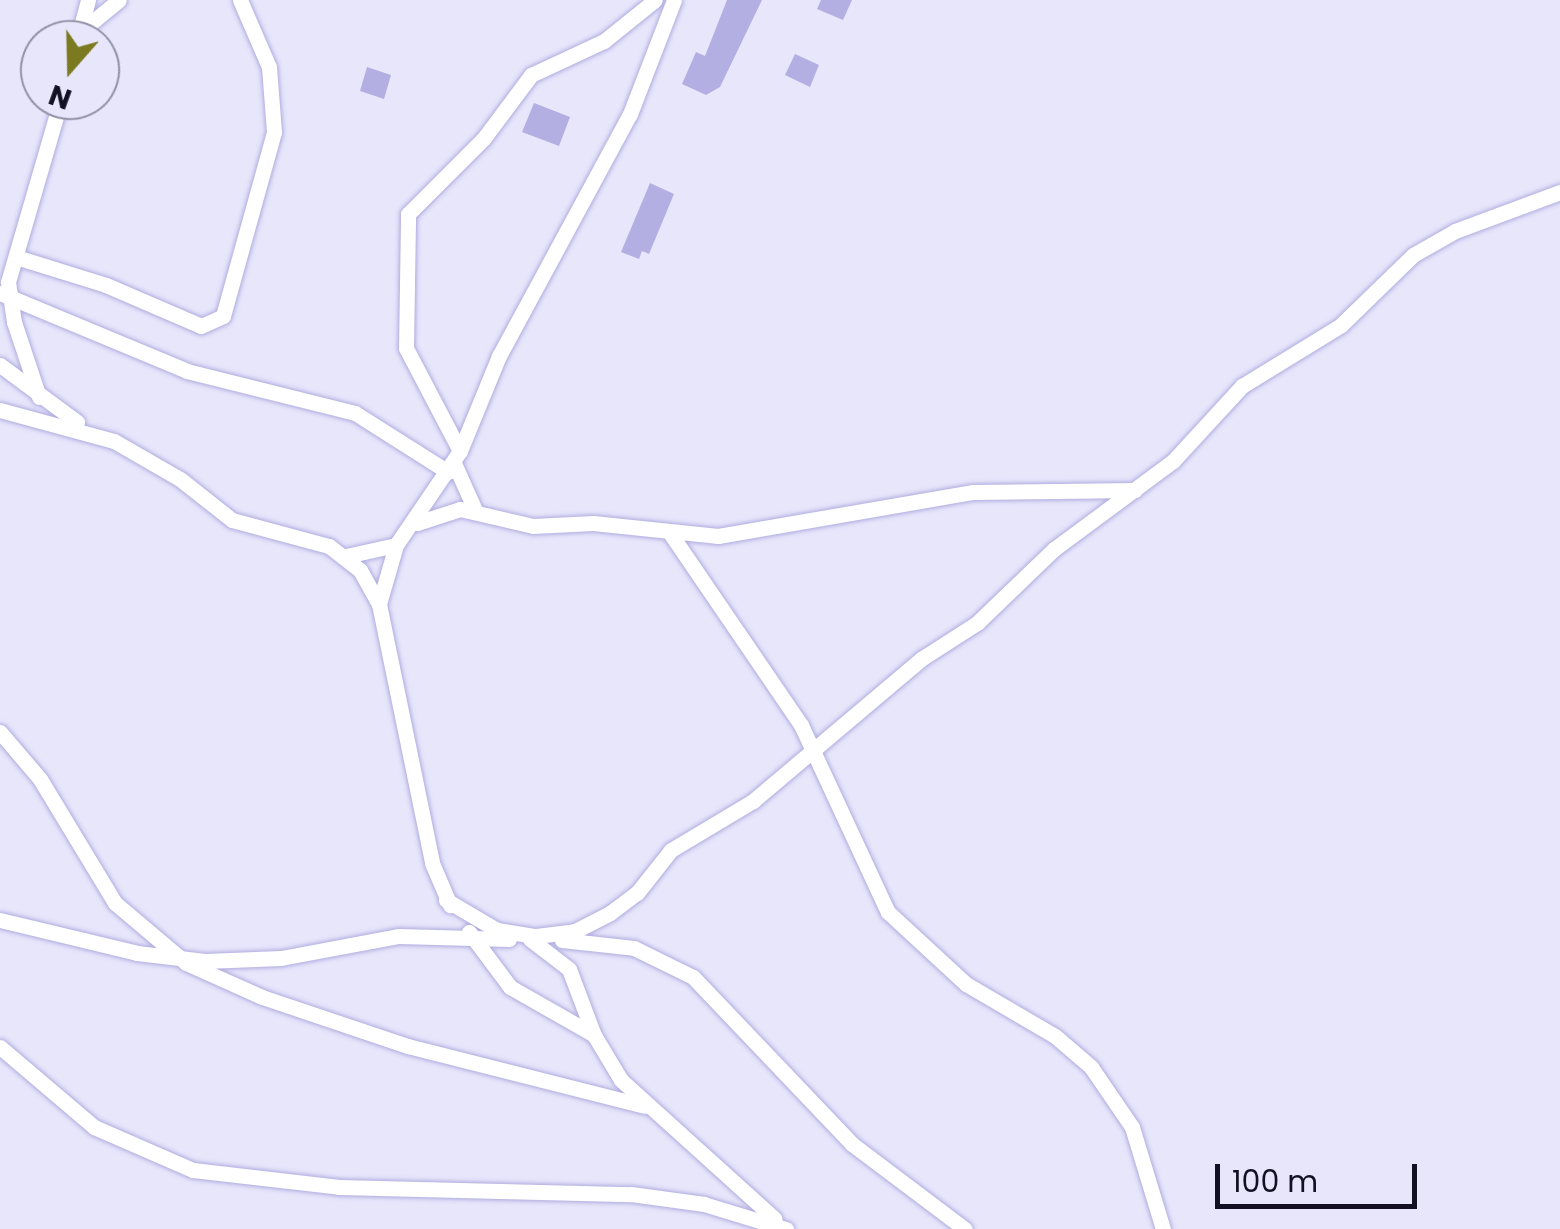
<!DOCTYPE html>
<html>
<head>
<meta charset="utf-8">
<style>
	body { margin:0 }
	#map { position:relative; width:1560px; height:1229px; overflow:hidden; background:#e7e6fb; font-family:Poppins,sans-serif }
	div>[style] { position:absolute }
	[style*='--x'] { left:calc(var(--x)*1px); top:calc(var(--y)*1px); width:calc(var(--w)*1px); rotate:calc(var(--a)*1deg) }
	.building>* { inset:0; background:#b3afe2 }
	.roads { filter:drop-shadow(0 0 2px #b0acdf) drop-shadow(0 0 2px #b0acdf) }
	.street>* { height:15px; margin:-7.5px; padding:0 7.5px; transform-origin:7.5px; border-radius:7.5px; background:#fff }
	span { translate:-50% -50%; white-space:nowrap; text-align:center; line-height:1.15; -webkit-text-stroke:9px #e7e6fb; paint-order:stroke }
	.north { position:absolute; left:20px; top:20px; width:100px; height:100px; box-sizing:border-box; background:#e7e6fb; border:2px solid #9290a4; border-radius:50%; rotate:200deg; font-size:28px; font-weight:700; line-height:40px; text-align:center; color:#121022 }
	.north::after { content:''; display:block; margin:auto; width:35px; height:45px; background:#7c7a21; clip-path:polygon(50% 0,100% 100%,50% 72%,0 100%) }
	.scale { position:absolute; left:1215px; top:1164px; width:202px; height:45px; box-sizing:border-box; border:5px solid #121022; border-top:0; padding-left:12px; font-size:30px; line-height:35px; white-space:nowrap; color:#121022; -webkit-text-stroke:8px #e7e6fb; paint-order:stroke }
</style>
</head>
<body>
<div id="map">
	<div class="building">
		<div style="clip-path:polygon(727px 0,762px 0,720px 87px,706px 95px,682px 84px,696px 52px,705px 56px)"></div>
		<div style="clip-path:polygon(821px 0,852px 0,843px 20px,817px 9px)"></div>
		<div style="clip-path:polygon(795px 54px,819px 65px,810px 87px,785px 75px)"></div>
		<div style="clip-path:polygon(367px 67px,391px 75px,384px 99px,360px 91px)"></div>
		<div style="clip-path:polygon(534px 103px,570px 117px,559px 146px,522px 132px)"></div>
		<div style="clip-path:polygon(650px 183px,674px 194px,649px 254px,642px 251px,639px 259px,621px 252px)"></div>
	</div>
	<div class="roads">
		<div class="street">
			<div style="--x:80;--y:30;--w:31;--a:-75"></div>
			<div style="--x:80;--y:32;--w:50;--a:-39.4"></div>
			<div style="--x:16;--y:257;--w:94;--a:17.3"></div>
			<div style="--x:106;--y:285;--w:103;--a:23.3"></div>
			<div style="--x:201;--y:326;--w:24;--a:-24"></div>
			<div style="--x:223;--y:316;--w:191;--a:-74.5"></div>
			<div style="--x:274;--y:132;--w:65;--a:-94.4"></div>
			<div style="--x:269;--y:67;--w:73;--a:-113.4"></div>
			<div style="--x:0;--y:293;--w:203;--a:22.6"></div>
			<div style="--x:187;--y:371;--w:173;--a:14"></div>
			<div style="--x:355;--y:413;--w:110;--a:32.4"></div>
			<div style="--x:0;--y:365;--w:96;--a:36.5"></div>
			<div style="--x:39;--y:397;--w:79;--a:-108.4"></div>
			<div style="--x:14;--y:322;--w:40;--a:-98.5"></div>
			<div style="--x:8;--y:282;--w:190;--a:-73.8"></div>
			<div style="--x:0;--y:410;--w:118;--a:15.2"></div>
			<div style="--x:114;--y:441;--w:76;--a:29.9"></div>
			<div style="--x:180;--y:479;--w:66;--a:38.3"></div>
			<div style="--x:232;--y:520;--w:100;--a:15"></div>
			<div style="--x:329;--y:546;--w:39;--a:38"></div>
			<div style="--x:360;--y:570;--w:39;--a:61"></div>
			<div style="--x:379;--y:604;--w:264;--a:78.4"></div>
			<div style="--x:432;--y:863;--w:46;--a:66.8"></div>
			<div style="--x:460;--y:451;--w:116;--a:-117.7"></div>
			<div style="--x:406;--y:348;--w:134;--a:-89.1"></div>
			<div style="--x:408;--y:214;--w:107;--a:-45"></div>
			<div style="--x:484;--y:138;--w:79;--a:-53.3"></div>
			<div style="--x:531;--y:75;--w:81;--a:-25"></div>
			<div style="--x:604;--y:41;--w:65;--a:-38.8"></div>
			<div style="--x:454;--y:463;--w:51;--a:65.9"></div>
			<div style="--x:417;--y:523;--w:45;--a:-18"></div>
			<div style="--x:460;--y:509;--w:75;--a:13.1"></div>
			<div style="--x:533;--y:526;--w:60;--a:-2.9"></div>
			<div style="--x:593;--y:523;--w:126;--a:5.9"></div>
			<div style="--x:718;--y:536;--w:259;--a:-9.8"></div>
			<div style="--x:973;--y:492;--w:162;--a:-0.7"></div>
			<div style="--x:670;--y:533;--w:232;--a:55.7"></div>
			<div style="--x:801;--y:725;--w:206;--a:65.1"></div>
			<div style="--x:888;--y:912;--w:106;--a:42.7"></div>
			<div style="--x:966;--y:984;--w:103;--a:30.3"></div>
			<div style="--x:1055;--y:1036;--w:48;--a:40.7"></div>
			<div style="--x:1091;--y:1067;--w:73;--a:55.7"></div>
			<div style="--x:1132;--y:1127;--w:107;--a:73.1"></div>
			<div style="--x:346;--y:556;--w:51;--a:-12.4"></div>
			<div style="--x:379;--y:604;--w:61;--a:-73.9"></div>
			<div style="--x:396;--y:545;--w:114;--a:-55.8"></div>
			<div style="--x:460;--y:451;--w:103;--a:-67.7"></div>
			<div style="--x:499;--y:356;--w:275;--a:-61.6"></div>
			<div style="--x:630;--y:114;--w:122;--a:-68.9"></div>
			<div style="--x:0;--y:732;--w:62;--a:49.6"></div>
			<div style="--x:40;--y:779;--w:145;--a:58.8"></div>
			<div style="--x:115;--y:903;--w:93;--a:40.2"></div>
			<div style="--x:186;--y:963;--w:83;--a:24.1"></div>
			<div style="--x:262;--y:997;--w:154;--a:18.6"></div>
			<div style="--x:408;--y:1046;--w:244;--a:14.2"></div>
			<div style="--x:446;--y:900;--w:59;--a:30.5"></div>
			<div style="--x:497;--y:930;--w:39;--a:9"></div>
			<div style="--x:536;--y:936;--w:39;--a:-7"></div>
			<div style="--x:575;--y:931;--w:39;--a:-27"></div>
			<div style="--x:610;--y:913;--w:34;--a:-37"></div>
			<div style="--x:637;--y:893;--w:55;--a:-51.7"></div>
			<div style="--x:671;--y:850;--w:96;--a:-30.9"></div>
			<div style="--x:753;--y:801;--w:220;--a:-40.2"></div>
			<div style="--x:921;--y:659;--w:67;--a:-32.7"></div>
			<div style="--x:977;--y:623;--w:107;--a:-43.9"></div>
			<div style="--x:1054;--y:549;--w:148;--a:-36.5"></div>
			<div style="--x:1173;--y:461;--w:102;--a:-47.4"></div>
			<div style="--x:1242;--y:386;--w:116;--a:-31.6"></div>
			<div style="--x:1341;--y:325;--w:100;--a:-44.2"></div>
			<div style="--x:1413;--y:255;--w:48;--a:-29.7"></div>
			<div style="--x:1455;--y:231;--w:112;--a:-20.4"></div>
			<div style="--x:0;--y:920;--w:141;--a:13.5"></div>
			<div style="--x:137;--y:953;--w:68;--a:6.7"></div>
			<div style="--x:205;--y:961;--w:76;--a:-2.3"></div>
			<div style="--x:281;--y:958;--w:120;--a:-10.6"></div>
			<div style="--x:399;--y:936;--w:110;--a:1.6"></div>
			<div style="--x:469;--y:932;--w:69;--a:53.3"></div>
			<div style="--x:510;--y:987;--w:97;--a:29.7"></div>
			<div style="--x:530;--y:939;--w:49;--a:37.6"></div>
			<div style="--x:569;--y:969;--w:71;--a:69.3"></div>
			<div style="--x:594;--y:1035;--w:52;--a:59"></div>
			<div style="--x:621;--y:1080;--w:207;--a:42.1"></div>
			<div style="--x:562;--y:940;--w:72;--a:6.3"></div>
			<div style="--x:634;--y:948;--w:66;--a:26.2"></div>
			<div style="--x:693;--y:977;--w:231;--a:46.4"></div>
			<div style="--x:852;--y:1144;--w:141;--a:37"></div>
			<div style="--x:0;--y:1047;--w:123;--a:40.4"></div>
			<div style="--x:94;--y:1127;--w:108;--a:23.5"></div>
			<div style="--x:193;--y:1170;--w:147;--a:6.6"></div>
			<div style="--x:339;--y:1187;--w:292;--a:1.4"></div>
			<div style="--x:631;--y:1194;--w:74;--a:7.8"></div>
			<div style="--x:704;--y:1204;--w:86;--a:17"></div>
		</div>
	</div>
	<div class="north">N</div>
	<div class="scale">100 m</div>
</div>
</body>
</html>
